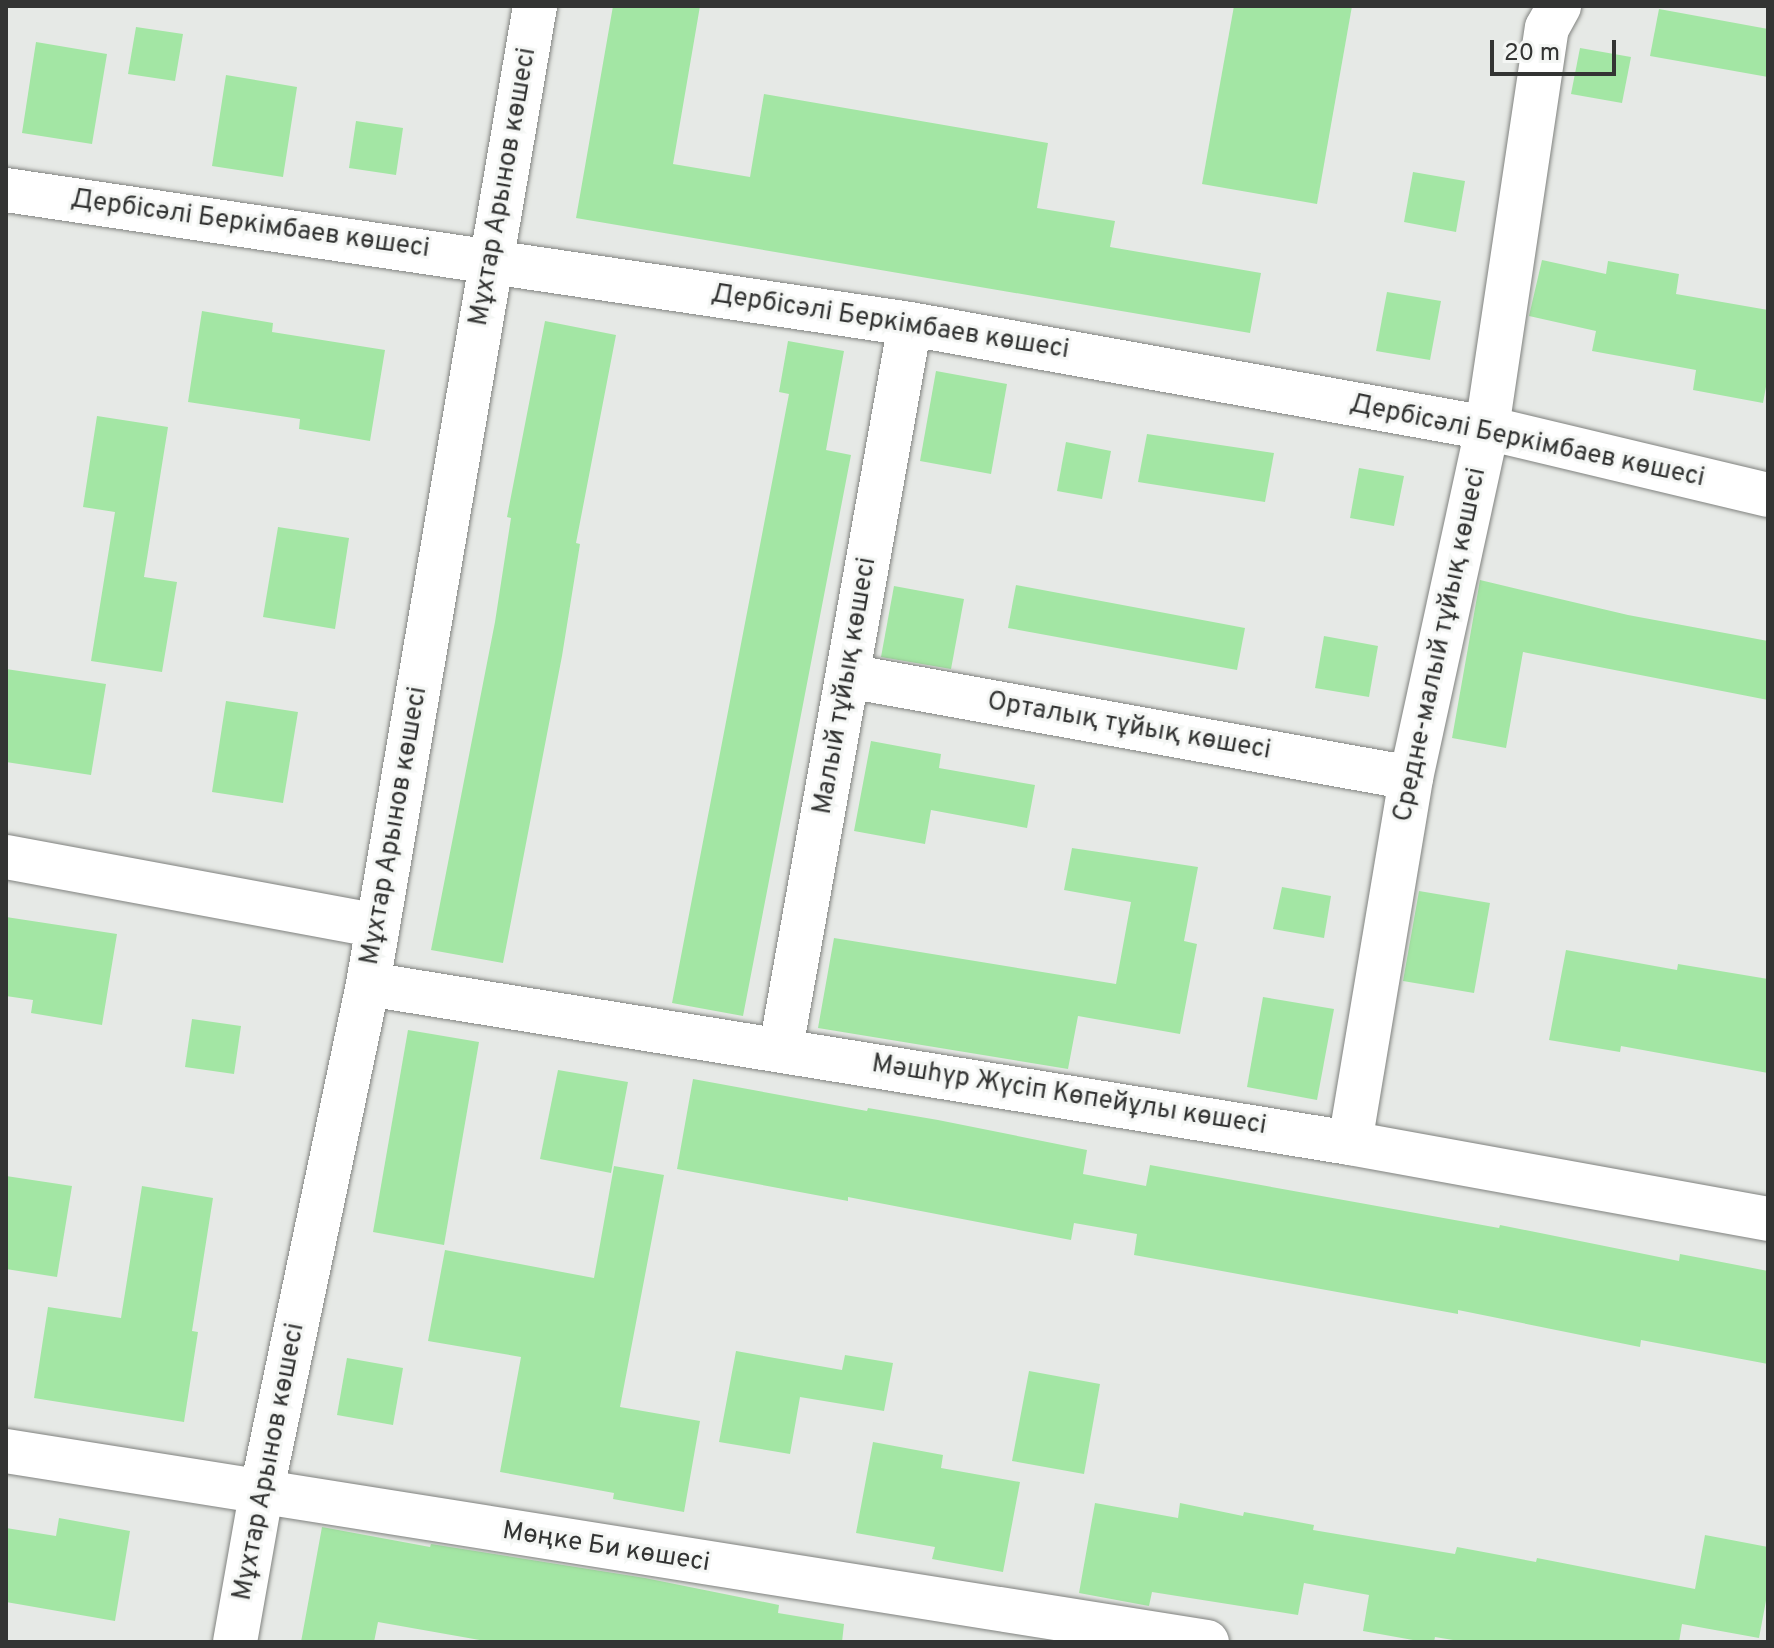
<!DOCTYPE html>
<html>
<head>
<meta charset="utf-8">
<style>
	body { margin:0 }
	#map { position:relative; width:1774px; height:1648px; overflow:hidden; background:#e6e9e6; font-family:Overpass,sans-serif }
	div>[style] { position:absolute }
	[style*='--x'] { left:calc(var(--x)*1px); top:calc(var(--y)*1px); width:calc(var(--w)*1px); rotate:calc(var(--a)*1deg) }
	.building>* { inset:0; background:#a3e6a4 }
	.roads { filter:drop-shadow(0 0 2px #80827f) drop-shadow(0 0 2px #80827f) }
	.minor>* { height:44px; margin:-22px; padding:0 22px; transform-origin:22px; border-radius:22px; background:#fff }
	.secondary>* { height:44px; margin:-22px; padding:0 22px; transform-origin:22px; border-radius:22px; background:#fff }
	span { translate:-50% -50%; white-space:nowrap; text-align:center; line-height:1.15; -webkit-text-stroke:6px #f4f6f4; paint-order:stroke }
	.street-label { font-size:26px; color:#333433 }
	.frame { position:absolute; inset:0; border:8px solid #333433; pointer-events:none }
	.scale { position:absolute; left:1490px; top:40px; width:126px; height:36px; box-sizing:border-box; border:4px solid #333433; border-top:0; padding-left:10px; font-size:24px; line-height:28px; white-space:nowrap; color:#333433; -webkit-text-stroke:6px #f4f6f4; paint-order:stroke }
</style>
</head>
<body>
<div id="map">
	<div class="building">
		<div style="clip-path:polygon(613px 6px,700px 6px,673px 164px,750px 177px,764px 94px,1048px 143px,1037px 208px,1115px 221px,1110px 247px,1261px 273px,1250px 333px,576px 218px)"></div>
		<div style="clip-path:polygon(1234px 6px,1352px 6px,1317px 204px,1202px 184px)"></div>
		<div style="clip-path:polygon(1659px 9px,1768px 29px,1768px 77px,1650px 56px)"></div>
		<div style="clip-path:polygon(136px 27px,183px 34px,175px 81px,128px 74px)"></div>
		<div style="clip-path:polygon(36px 42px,107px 54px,92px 144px,22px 133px)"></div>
		<div style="clip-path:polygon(1580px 48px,1631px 57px,1622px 103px,1571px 94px)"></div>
		<div style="clip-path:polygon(226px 75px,297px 87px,283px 177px,212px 166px)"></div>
		<div style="clip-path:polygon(356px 121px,403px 128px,396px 175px,349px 168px)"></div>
		<div style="clip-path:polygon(1413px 172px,1465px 181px,1456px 232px,1404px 222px)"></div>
		<div style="clip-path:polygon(1542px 260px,1606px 274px,1608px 261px,1679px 274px,1676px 294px,1768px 310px,1768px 376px,1763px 403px,1693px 390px,1696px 370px,1592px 351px,1596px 331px,1529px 316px)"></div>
		<div style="clip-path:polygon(1387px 292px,1441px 301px,1430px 360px,1376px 351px)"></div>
		<div style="clip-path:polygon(202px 311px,273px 323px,272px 332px,385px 350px,370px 441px,299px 429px,300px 419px,188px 402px)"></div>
		<div style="clip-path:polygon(545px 321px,616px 335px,576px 543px,580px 544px,562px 656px,503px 963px,431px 950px,495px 622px,511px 518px,507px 517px)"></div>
		<div style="clip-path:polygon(788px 341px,844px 351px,826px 450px,851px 455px,743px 1016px,672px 1003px,789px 394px,779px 392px)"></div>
		<div style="clip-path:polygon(936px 371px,1007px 384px,991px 474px,920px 461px)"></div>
		<div style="clip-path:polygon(97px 416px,168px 427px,144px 577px,177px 582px,162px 672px,91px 661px,115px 512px,83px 507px)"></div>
		<div style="clip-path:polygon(1147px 434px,1274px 453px,1265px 502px,1138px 482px)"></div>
		<div style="clip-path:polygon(1066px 442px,1111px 451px,1102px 499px,1057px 491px)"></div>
		<div style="clip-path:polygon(1359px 468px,1404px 476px,1394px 526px,1350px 518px)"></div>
		<div style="clip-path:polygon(278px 527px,349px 538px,335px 629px,263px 617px)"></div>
		<div style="clip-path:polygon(1480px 580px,1628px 615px,1768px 641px,1768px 700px,1523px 652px,1506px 748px,1452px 738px)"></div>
		<div style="clip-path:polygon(1016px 585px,1245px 628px,1237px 670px,1008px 628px)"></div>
		<div style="clip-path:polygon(894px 586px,964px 599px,951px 669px,881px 657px)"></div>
		<div style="clip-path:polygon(1324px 636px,1378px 646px,1369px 697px,1315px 688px)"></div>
		<div style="clip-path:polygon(6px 669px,106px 684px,91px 775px,6px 762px)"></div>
		<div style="clip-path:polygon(226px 701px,298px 712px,283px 803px,212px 792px)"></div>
		<div style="clip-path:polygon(871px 741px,941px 754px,939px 768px,1035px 785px,1027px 828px,931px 810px,925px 844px,854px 831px)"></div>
		<div style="clip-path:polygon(1072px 848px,1198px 867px,1184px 941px,1197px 944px,1180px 1034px,1078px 1016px,1068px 1069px,818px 1028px,834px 938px,1116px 984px,1131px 902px,1064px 890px)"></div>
		<div style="clip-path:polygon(1282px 887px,1331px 896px,1324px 938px,1273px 929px)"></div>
		<div style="clip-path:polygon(1419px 891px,1490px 903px,1474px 993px,1403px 981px)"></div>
		<div style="clip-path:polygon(6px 917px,117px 934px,102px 1025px,31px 1013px,33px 1000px,6px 996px)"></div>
		<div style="clip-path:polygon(1566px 950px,1677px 970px,1678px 964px,1768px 979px,1768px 1073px,1621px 1046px,1620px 1052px,1549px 1040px)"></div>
		<div style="clip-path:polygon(1263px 997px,1334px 1009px,1317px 1100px,1247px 1087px)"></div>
		<div style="clip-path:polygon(192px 1019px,241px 1026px,234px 1074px,185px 1067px)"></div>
		<div style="clip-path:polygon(408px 1030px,479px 1042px,444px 1245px,373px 1232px)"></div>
		<div style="clip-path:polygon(558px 1070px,628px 1082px,611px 1173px,540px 1159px)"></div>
		<div style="clip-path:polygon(693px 1079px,867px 1111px,868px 1108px,938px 1120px,1087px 1150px,1083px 1174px,1146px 1186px,1150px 1165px,1499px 1228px,1500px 1225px,1679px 1261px,1680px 1254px,1768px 1271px,1768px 1364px,1641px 1340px,1640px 1347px,1458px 1310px,1458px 1314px,1134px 1255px,1137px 1234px,1074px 1223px,1071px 1240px,848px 1197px,848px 1201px,677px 1169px)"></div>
		<div style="clip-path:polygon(614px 1166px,664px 1175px,620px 1407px,700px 1421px,684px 1512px,613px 1499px,614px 1493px,500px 1472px,521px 1357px,428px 1341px,445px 1250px,594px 1278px)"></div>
		<div style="clip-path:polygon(6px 1176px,72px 1186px,57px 1277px,6px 1269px)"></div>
		<div style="clip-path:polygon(142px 1186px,213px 1198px,192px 1331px,198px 1332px,184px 1422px,34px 1398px,48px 1307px,121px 1318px)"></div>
		<div style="clip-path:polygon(736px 1351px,842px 1370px,845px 1355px,893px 1363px,884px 1411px,800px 1397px,790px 1454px,719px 1442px)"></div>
		<div style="clip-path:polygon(347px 1358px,403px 1368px,393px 1425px,337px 1415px)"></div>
		<div style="clip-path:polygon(1029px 1371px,1100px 1384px,1084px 1474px,1012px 1461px)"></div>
		<div style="clip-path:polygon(873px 1442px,943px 1455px,941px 1468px,1020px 1482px,1003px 1572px,932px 1559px,935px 1547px,856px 1533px)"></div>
		<div style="clip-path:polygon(1095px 1503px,1178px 1518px,1180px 1503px,1243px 1516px,1244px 1512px,1314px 1525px,1313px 1530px,1455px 1554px,1457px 1547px,1536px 1562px,1537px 1558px,1695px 1589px,1705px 1535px,1768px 1547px,1768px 1590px,1759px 1638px,1682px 1624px,1679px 1642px,1465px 1642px,1435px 1637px,1434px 1642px,1424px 1642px,1363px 1631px,1369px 1595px,1304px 1583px,1298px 1615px,1152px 1592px,1149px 1606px,1079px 1593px)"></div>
		<div style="clip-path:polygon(59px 1518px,130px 1531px,115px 1621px,6px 1602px,6px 1528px,56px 1536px)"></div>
		<div style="clip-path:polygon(322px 1527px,430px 1547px,431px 1544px,645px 1578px,779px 1605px,778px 1613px,844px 1624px,842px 1642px,491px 1642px,378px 1622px,374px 1642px,301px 1642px)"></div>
	</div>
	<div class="roads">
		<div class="minor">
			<div style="--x:6;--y:190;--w:914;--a:8.43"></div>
			<div style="--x:910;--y:324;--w:586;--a:10.22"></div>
			<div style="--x:1487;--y:428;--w:289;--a:13.4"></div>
			<div style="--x:848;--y:676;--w:572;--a:10.27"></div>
			<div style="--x:6;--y:857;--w:378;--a:10.5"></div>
			<div style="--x:368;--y:984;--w:995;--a:9.2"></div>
			<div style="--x:1350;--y:1143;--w:425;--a:10.3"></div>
			<div style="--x:781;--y:1048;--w:735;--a:-79.9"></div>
			<div style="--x:1350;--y:1143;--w:370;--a:-80.5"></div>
			<div style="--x:1411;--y:778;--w:358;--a:-77.7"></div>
			<div style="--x:1487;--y:428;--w:404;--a:-81.5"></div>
			<div style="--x:1547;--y:28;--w:25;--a:-61"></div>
			<div style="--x:6;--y:1451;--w:1216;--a:9.04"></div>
		</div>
		<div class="secondary">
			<div style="--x:235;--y:1642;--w:150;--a:-80"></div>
			<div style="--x:261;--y:1494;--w:521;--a:-78.15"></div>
			<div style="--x:368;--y:984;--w:992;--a:-80.31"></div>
		</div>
	</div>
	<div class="street-label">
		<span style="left:504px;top:187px;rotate:-80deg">Мұхтар Арынов көшесі</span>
		<span style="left:250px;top:225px;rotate:8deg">Дербісәлі Беркімбаев көшесі</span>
		<span style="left:890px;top:323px;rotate:9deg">Дербісәлі Беркімбаев көшесі</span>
		<span style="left:1527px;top:442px;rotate:12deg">Дербісәлі Беркімбаев көшесі</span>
		<span style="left:1441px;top:645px;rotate:-78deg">Средне-малый тұйық көшесі</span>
		<span style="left:846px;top:686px;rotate:-80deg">Малый тұйық көшесі</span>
		<span style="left:1129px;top:727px;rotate:10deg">Орталық тұйық көшесі</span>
		<span style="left:395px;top:826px;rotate:-80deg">Мұхтар Арынов көшесі</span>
		<span style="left:1069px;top:1096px;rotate:9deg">Мәшһүр Жүсіп Көпейұлы көшесі</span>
		<span style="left:270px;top:1462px;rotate:-79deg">Мұхтар Арынов көшесі</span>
		<span style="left:606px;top:1548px;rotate:9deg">Мөңке Би көшесі</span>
	</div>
	<div class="frame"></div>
	<div class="scale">20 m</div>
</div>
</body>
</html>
